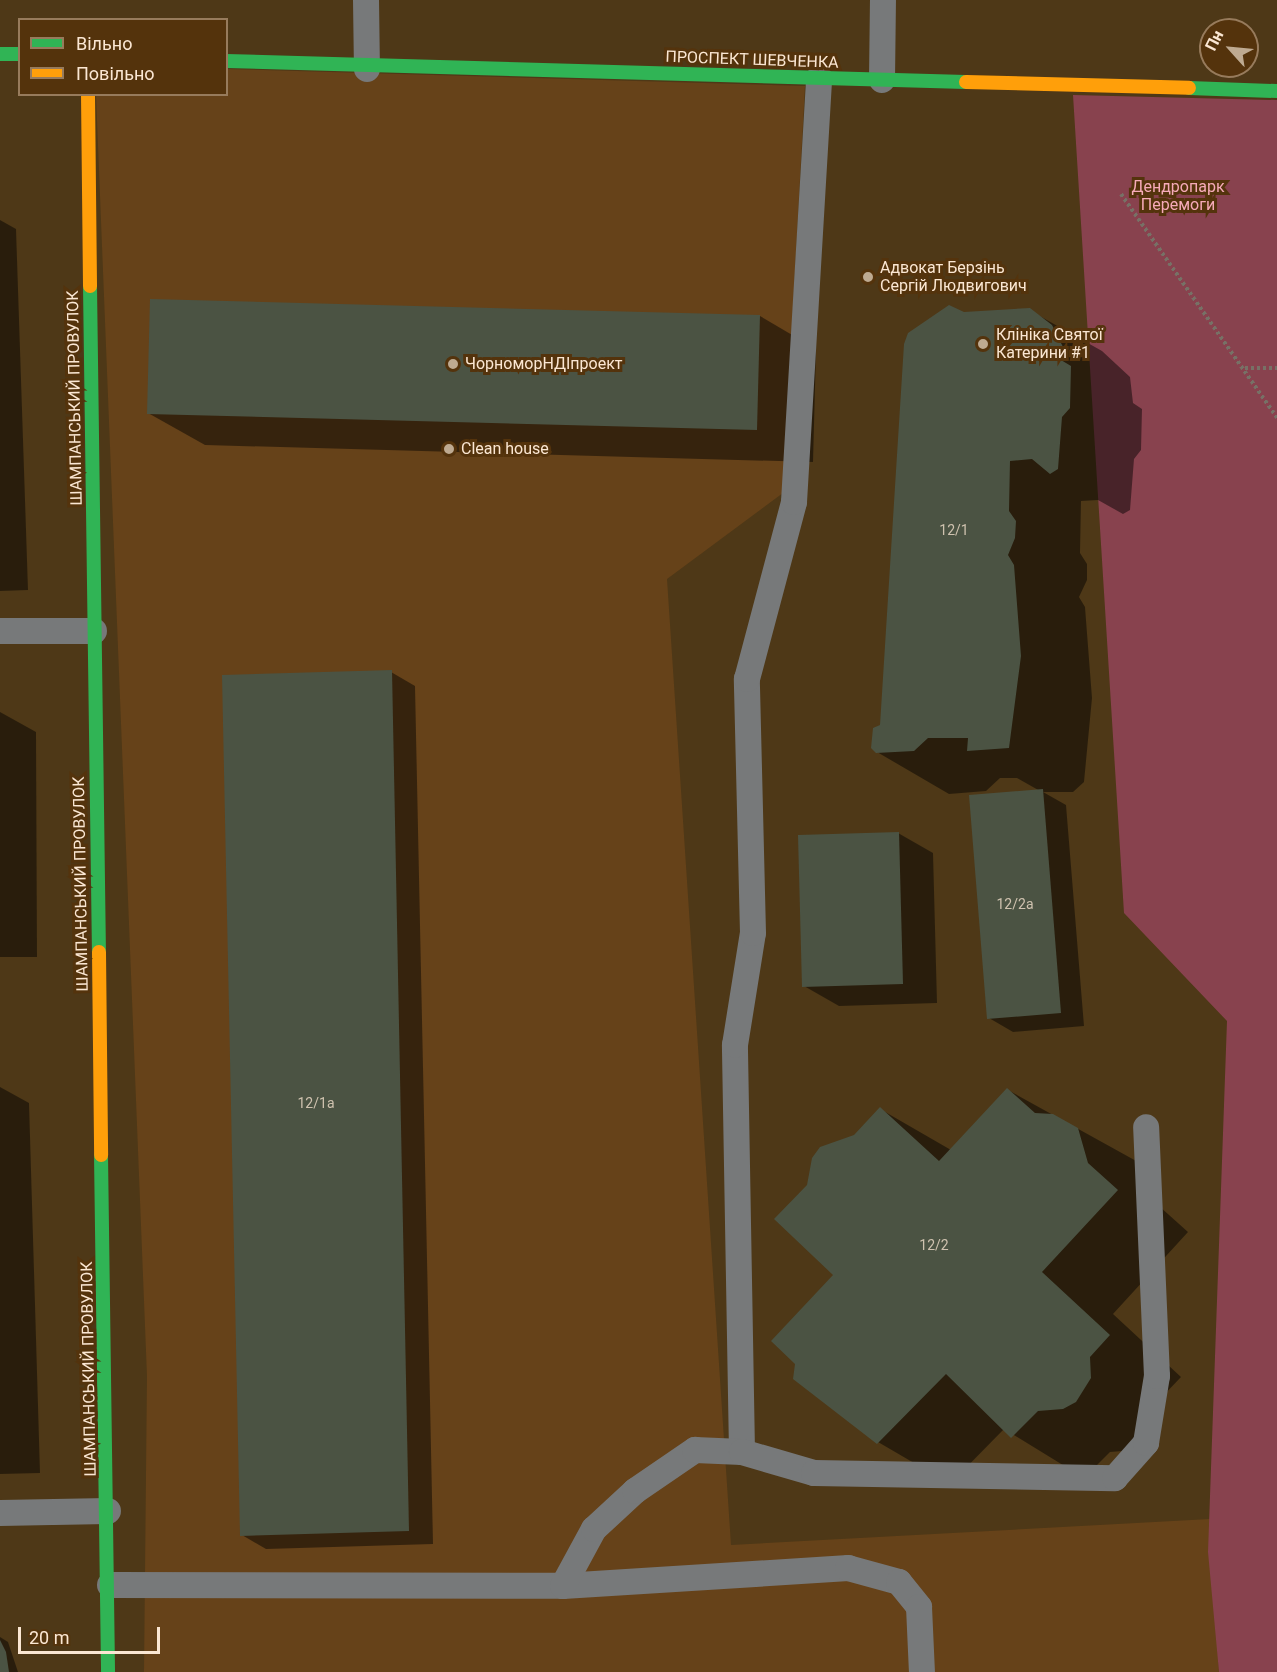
<!DOCTYPE html>
<html>
<head>
<meta charset="utf-8">
<style>
	body { margin:0 }
	#map { position:relative; width:1277px; height:1672px; overflow:hidden; background:#4e3817; font-family:Roboto,sans-serif }
	div>[style] { position:absolute }
	[style*='--x'] { left:calc(var(--x)*1px); top:calc(var(--y)*1px); width:calc(var(--w)*1px); rotate:calc(var(--a)*1deg) }
	.built>* { inset:0; background:#664219 }
	.green>* { inset:0; background:#88424e }
	.shadow>* { inset:0; background:#0007 }
	.building>* { inset:0; background:#4b5343 }
	.path>* { height:4px; margin-top:-2px; transform-origin:0; background:repeating-linear-gradient(90deg,#777166 0 3px,transparent 0 6px) }
	.lane>* { height:26px; margin:-13px; padding:0 13px; transform-origin:13px; border-radius:13px; background:#77797a }
	.fast>* { height:14px; margin:-7px; padding:0 7px; transform-origin:7px; border-radius:7px; background:#30b455 }
	.slow>* { height:14px; margin:-7px; padding:0 7px; transform-origin:7px; border-radius:7px; background:#ff9f0a }
	.dots>* { width:16px; height:16px; translate:-50% -50%; box-sizing:border-box; border:3px solid #54330c; border-radius:50% }
	span { translate:-50% -50%; white-space:nowrap; text-align:center; line-height:1.15; -webkit-text-stroke:6px #54330c; paint-order:stroke }
	.number-label { font-size:14px; color:#cfc2af }
	.number-label span { -webkit-text-stroke-width:0 }
	.street-label { font-size:16px; color:#fbe7d3 }
	.park-label { font-size:16px; color:#f6aab9 }
	.poi-label { font-size:16px; color:#fbe7d3 }
	.left { translate:0 -50%; text-align:left }
	.legend { position:absolute; left:18px; top:18px; width:210px; height:78px; box-sizing:border-box; background:#54330c; border:2px solid #977b5c; margin:0; padding:8px 10px; list-style:none; font-size:18px; color:#fbe7d3 }
	.legend li { display:flex; align-items:center; gap:12px; height:30px }
	.legend b { width:30px; border:2px solid #977b5c }
	.north { position:absolute; left:1199px; top:18px; width:60px; height:60px; box-sizing:border-box; background:#54330c; border:2px solid #977b5c; border-radius:50%; rotate:297deg; font-size:16px; font-weight:700; line-height:24px; text-align:center; color:#fbe7d3 }
	.north::after { content:''; display:block; margin:auto; width:21px; height:27px; background:#beaa91; clip-path:polygon(50% 0,100% 100%,50% 72%,0 100%) }
	.scale { position:absolute; left:18px; top:1627px; width:142px; height:27px; box-sizing:border-box; border:3px solid #fbe7d3; border-top:0; padding-left:8px; font-size:18px; line-height:21px; white-space:nowrap; color:#fbe7d3; -webkit-text-stroke:4px #54330c; paint-order:stroke }
</style>
</head>
<body>
<div id="map">
	<div class="built">
		<div style="clip-path:polygon(227px 69px,805px 86px,783px 493px,667px 579px,731px 1545px,1210px 1519px,1219px 1672px,144px 1672px,147px 1376px,96px 95px,226px 94px)"></div>
	</div>
	<div class="green">
		<div style="clip-path:polygon(1073px 95px,1277px 100px,1277px 1672px,1219px 1672px,1208px 1552px,1227px 1021px,1124px 913px)"></div>
	</div>
	<div class="shadow">
		<div style="clip-path:polygon(0 220px,16px 229px,28px 590px,0 591px)"></div>
		<div style="clip-path:polygon(1029px 310px,1102px 351px,1130px 377px,1133px 403px,1142px 409px,1141px 450px,1134px 459px,1130px 510px,1123px 514px,1098px 500px,1081px 501px,1080px 553px,1087px 564px,1087px 580px,1079px 597px,1085px 607px,1092px 698px,1084px 782px,1073px 792px,1043px 792px,1066px 805px,1084px 1026px,1013px 1032px,989px 1018px,1040px 791px,1017px 778px,1000px 778px,986px 791px,949px 794px,877px 752px,964px 313px)"></div>
		<div style="clip-path:polygon(760px 316px,816px 349px,813px 462px,205px 445px,148px 413px)"></div>
		<div style="clip-path:polygon(391px 672px,415px 686px,433px 1544px,266px 1549px,242px 1535px)"></div>
		<div style="clip-path:polygon(0 712px,36px 732px,37px 957px,0 957px)"></div>
		<div style="clip-path:polygon(898px 833px,933px 853px,937px 1003px,839px 1006px,804px 986px)"></div>
		<div style="clip-path:polygon(0 1087px,29px 1103px,40px 1473px,0 1474px)"></div>
		<div style="clip-path:polygon(1008px 1090px,1138px 1162px,1159px 1206px,1188px 1232px,1113px 1314px,1181px 1377px,1161px 1398px,1135px 1450px,1110px 1452px,1084px 1478px,1004px 1429px,950px 1484px,878px 1442px,836px 1275px,855px 1136px,880px 1109px,951px 1150px)"></div>
		<div style="clip-path:polygon(0 1637px,8px 1642px,18px 1672px,0 1672px)"></div>
	</div>
	<div class="building">
		<div style="clip-path:polygon(150px 299px,760px 315px,757px 430px,147px 414px)"></div>
		<div style="clip-path:polygon(949px 305px,964px 312px,1030px 308px,1052px 325px,1063px 347px,1061px 360px,1071px 366px,1070px 408px,1062px 417px,1058px 469px,1050px 474px,1032px 459px,1010px 461px,1009px 511px,1016px 521px,1015px 538px,1008px 555px,1014px 565px,1021px 656px,1009px 748px,967px 751px,968px 738px,928px 738px,914px 751px,876px 753px,871px 748px,873px 728px,880px 725px,904px 344px,908px 333px)"></div>
		<div style="clip-path:polygon(392px 670px,409px 1531px,240px 1536px,222px 675px)"></div>
		<div style="clip-path:polygon(1043px 789px,1061px 1013px,987px 1019px,969px 795px)"></div>
		<div style="clip-path:polygon(899px 832px,903px 984px,802px 987px,798px 835px)"></div>
		<div style="clip-path:polygon(1007px 1088px,1035px 1113px,1053px 1114px,1078px 1128px,1088px 1163px,1118px 1190px,1042px 1272px,1110px 1335px,1090px 1357px,1091px 1378px,1076px 1402px,1063px 1409px,1038px 1411px,1011px 1438px,946px 1374px,877px 1444px,793px 1379px,795px 1364px,771px 1341px,833px 1275px,774px 1219px,807px 1185px,812px 1158px,820px 1147px,854px 1135px,880px 1107px,939px 1161px)"></div>
		<div style="clip-path:polygon(0 1640px,6px 1652px,9px 1672px,0 1672px)"></div>
	</div>
	<div class="path">
		<div style="--x:1121;--y:194;--w:273;--a:55.1"></div>
		<div style="--x:1245;--y:368;--w:32;--a:0"></div>
	</div>
	<div class="lane">
		<div style="--x:366;--y:0;--w:69;--a:89.2"></div>
		<div style="--x:882;--y:80;--w:80;--a:-89.3"></div>
		<div style="--x:0;--y:631;--w:94;--a:0"></div>
		<div style="--x:742;--y:1452;--w:407;--a:-91"></div>
		<div style="--x:735;--y:1045;--w:113;--a:-80.9"></div>
		<div style="--x:753;--y:933;--w:254;--a:-91.4"></div>
		<div style="--x:747;--y:679;--w:183;--a:-75.1"></div>
		<div style="--x:794;--y:502;--w:425;--a:-86.6"></div>
		<div style="--x:0;--y:1513;--w:108;--a:-1.1"></div>
		<div style="--x:110;--y:1585;--w:453;--a:0.1"></div>
		<div style="--x:563;--y:1586;--w:286;--a:-3.6"></div>
		<div style="--x:848;--y:1568;--w:53;--a:15.4"></div>
		<div style="--x:899;--y:1582;--w:32;--a:51"></div>
		<div style="--x:919;--y:1607;--w:65;--a:87.4"></div>
		<div style="--x:563;--y:1586;--w:65;--a:-61.5"></div>
		<div style="--x:594;--y:1529;--w:56;--a:-42.8"></div>
		<div style="--x:635;--y:1491;--w:73;--a:-34.3"></div>
		<div style="--x:695;--y:1450;--w:47;--a:2.4"></div>
		<div style="--x:742;--y:1452;--w:75;--a:16.3"></div>
		<div style="--x:814;--y:1473;--w:301;--a:1"></div>
		<div style="--x:1115;--y:1478;--w:47;--a:-48.5"></div>
		<div style="--x:1146;--y:1443;--w:68;--a:-80.7"></div>
		<div style="--x:1157;--y:1376;--w:249;--a:-92.5"></div>
	</div>
	<div class="fast">
		<div style="--x:0;--y:54;--w:20;--a:0"></div>
		<div style="--x:226;--y:61;--w:740;--a:1.63"></div>
		<div style="--x:1189;--y:88;--w:88;--a:2"></div>
		<div style="--x:90;--y:286;--w:666;--a:89.23"></div>
		<div style="--x:101;--y:1155;--w:517;--a:89.22"></div>
	</div>
	<div class="slow">
		<div style="--x:966;--y:82;--w:223;--a:1.5"></div>
		<div style="--x:88;--y:94;--w:192;--a:89.4"></div>
		<div style="--x:99;--y:952;--w:203;--a:89.4"></div>
	</div>
	<div class="dots">
		<div style="left:868px;top:277px;background:#beaa91"></div>
		<div style="left:983px;top:344px;background:#beaa91"></div>
		<div style="left:453px;top:364px;background:#beaa91"></div>
		<div style="left:449px;top:449px;background:#beaa91"></div>
	</div>
	<div class="number-label">
		<span style="left:954px;top:530px">12/1</span>
		<span style="left:1015px;top:904px">12/2а</span>
		<span style="left:316px;top:1103px">12/1а</span>
		<span style="left:934px;top:1245px">12/2</span>
	</div>
	<div class="street-label">
		<span style="left:752px;top:60px;rotate:2deg">ПРОСПЕКТ ШЕВЧЕНКА</span>
		<span style="left:75px;top:398px;rotate:-91deg">ШАМПАНСЬКИЙ ПРОВУЛОК</span>
		<span style="left:81px;top:884px;rotate:-91deg">ШАМПАНСЬКИЙ ПРОВУЛОК</span>
		<span style="left:89px;top:1369px;rotate:-91deg">ШАМПАНСЬКИЙ ПРОВУЛОК</span>
	</div>
	<div class="park-label">
		<span style="left:1178px;top:196px">Дендропарк<br>Перемоги</span>
	</div>
	<div class="poi-label">
		<span class="left" style="left:880px;top:277px">Адвокат Берзінь<br>Сергій Людвигович</span>
		<span class="left" style="left:996px;top:344px">Клініка Святої<br>Катерини #1</span>
		<span class="left" style="left:465px;top:364px">ЧорноморНДІпроект</span>
		<span class="left" style="left:461px;top:449px">Clean house</span>
	</div>
	<ul class="legend">
	<li><b style="height:8px;background:#30b455"></b>Вільно</li>
	<li><b style="height:8px;background:#ff9f0a"></b>Повільно</li>
	</ul>
	<div class="north">Пн</div>
	<div class="scale">20 m</div>
</div>
</body>
</html>
